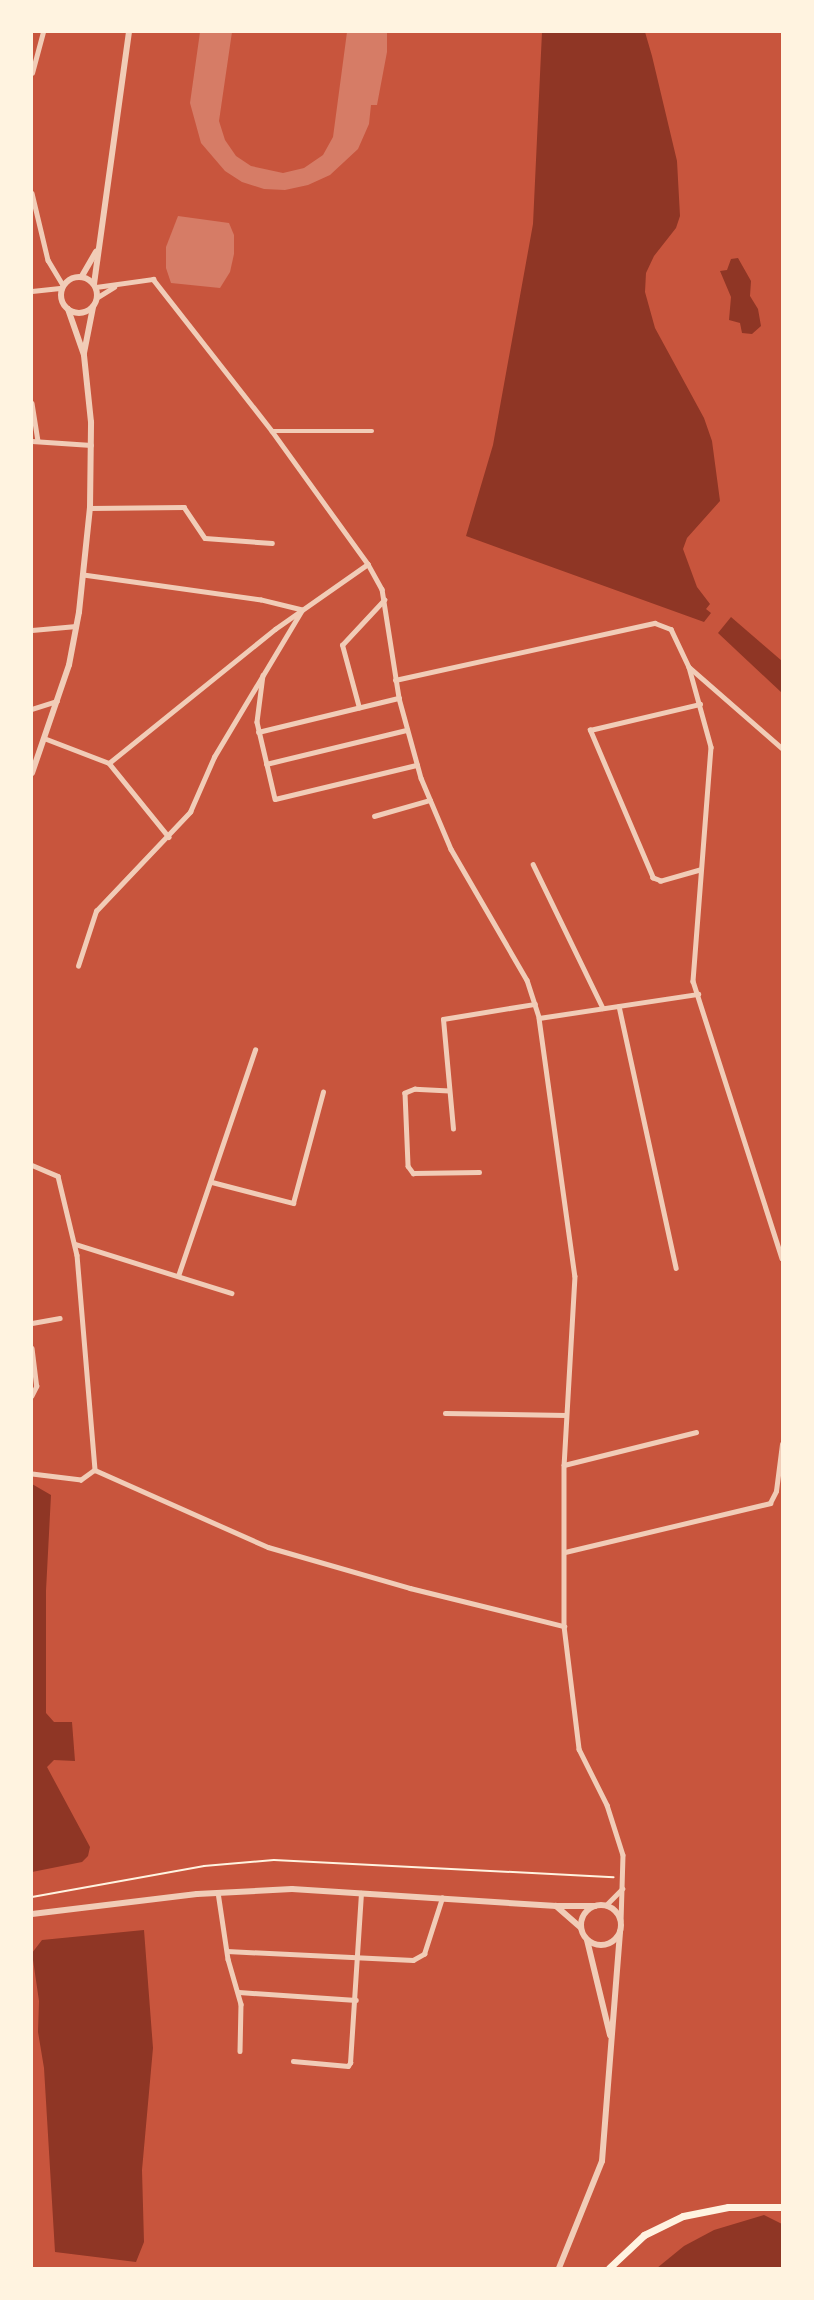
<!DOCTYPE html>
<html>
<head>
<meta charset="utf-8">
<style>
	body { margin:0 }
	#map { position:relative; width:814px; height:2300px; overflow:hidden; background:#c8553d; font-family:"Space Grotesk",sans-serif }
	div>[style] { position:absolute }
	[style*='--x'] { left:calc(var(--x)*1px); top:calc(var(--y)*1px); width:calc(var(--w)*1px); rotate:calc(var(--a)*1deg) }
	.water>* { inset:0; background:#8f3625 }
	.building>* { inset:0; background:#d67c66 }
	.path>* { height:2px; margin:-1px; padding:0 1px; transform-origin:1px; border-radius:1px; background:#fff3e0 }
	.minor>* { height:4.5px; margin:-2.25px; padding:0 2.25px; transform-origin:2.25px; border-radius:2.25px; background:#f1ccb7 }
	.tertiary>* { height:6px; margin:-3px; padding:0 3px; transform-origin:3px; border-radius:3px; background:#f1ccb7 }
	.tertiary>.ring { margin:-3px; padding:0; box-sizing:content-box; background:none; border:6px solid #f1ccb7; border-radius:50% }
	.secondary>* { height:7px; margin:-3.5px; padding:0 3.5px; transform-origin:3.5px; border-radius:3.5px; background:#fff3e0 }
	span { translate:-50% -50%; white-space:nowrap; text-align:center; line-height:1.15; -webkit-text-stroke:5px #fff3e0; paint-order:stroke }
	.frame { position:absolute; inset:0; border:33px solid #fff3e0; pointer-events:none }
</style>
</head>
<body>
<div id="map">
	<div class="water">
		<div style="clip-path:polygon(542px 32px,645px 32px,652px 56px,677px 161px,680px 216px,676px 228px,654px 256px,646px 273px,645px 292px,655px 328px,704px 418px,712px 441px,720px 501px,687px 538px,683px 549px,697px 587px,710px 604px,706px 609px,711px 613px,704px 622px,466px 536px,493px 445px,533px 224px)"></div>
		<div style="clip-path:polygon(738px 258px,751px 281px,750px 296px,758px 309px,761px 326px,752px 334px,742px 333px,740px 323px,729px 320px,731px 297px,720px 271px,727px 270px,731px 259px)"></div>
		<div style="clip-path:polygon(731px 617px,782px 661px,782px 693px,718px 633px)"></div>
		<div style="clip-path:polygon(32px 1484px,51px 1495px,46px 1591px,46px 1713px,54px 1722px,72px 1722px,75px 1761px,54px 1760px,47px 1767px,90px 1847px,88px 1856px,82px 1862px,32px 1872px)"></div>
		<div style="clip-path:polygon(144px 1930px,153px 2048px,142px 2170px,144px 2242px,136px 2262px,55px 2252px,44px 2068px,38px 2032px,39px 2001px,32px 1953px,42px 1940px)"></div>
		<div style="clip-path:polygon(764px 2215px,782px 2224px,782px 2268px,657px 2268px,684px 2246px,714px 2230px)"></div>
	</div>
	<div class="building">
		<div style="clip-path:polygon(200px 32px,232px 32px,219px 121px,225px 140px,236px 156px,251px 166px,283px 173px,304px 168px,323px 155px,333px 137px,347px 32px,387px 32px,387px 52px,377px 105px,371px 105px,369px 124px,358px 149px,330px 175px,308px 185px,285px 190px,264px 189px,242px 182px,225px 171px,201px 143px,190px 103px)"></div>
		<div style="clip-path:polygon(178px 216px,229px 223px,234px 235px,234px 254px,230px 272px,220px 288px,171px 283px,166px 268px,166px 247px)"></div>
	</div>
	<div class="path">
		<div style="--x:32;--y:1897;--w:175;--a:-10.2"></div>
		<div style="--x:204;--y:1866;--w:70;--a:-4.9"></div>
		<div style="--x:274;--y:1860;--w:340;--a:2.9"></div>
	</div>
	<div class="minor">
		<div style="--x:32;--y:73;--w:42;--a:-75"></div>
		<div style="--x:32;--y:193;--w:69;--a:76.6"></div>
		<div style="--x:48;--y:260;--w:29;--a:59"></div>
		<div style="--x:96;--y:287;--w:58;--a:-8"></div>
		<div style="--x:153;--y:279;--w:193;--a:51.9"></div>
		<div style="--x:272;--y:431;--w:164;--a:54.2"></div>
		<div style="--x:368;--y:564;--w:29;--a:61"></div>
		<div style="--x:382;--y:589;--w:110;--a:81.1"></div>
		<div style="--x:399;--y:698;--w:83;--a:74.6"></div>
		<div style="--x:421;--y:778;--w:77;--a:67.1"></div>
		<div style="--x:451;--y:849;--w:151;--a:59.9"></div>
		<div style="--x:527;--y:980;--w:40;--a:72"></div>
		<div style="--x:539;--y:1018;--w:260;--a:82.1"></div>
		<div style="--x:575;--y:1276;--w:189;--a:93.3"></div>
		<div style="--x:564;--y:1465;--w:161;--a:90"></div>
		<div style="--x:564;--y:1626;--w:124;--a:83"></div>
		<div style="--x:579;--y:1749;--w:63;--a:63.4"></div>
		<div style="--x:607;--y:1805;--w:52;--a:72.3"></div>
		<div style="--x:623;--y:1855;--w:66;--a:91.7"></div>
		<div style="--x:32;--y:291;--w:30;--a:-6"></div>
		<div style="--x:98;--y:297;--w:19;--a:-32"></div>
		<div style="--x:32;--y:403;--w:38;--a:81"></div>
		<div style="--x:272;--y:431;--w:100;--a:0"></div>
		<div style="--x:32;--y:441;--w:59;--a:3.9"></div>
		<div style="--x:90;--y:508;--w:94;--a:-0.6"></div>
		<div style="--x:184;--y:507;--w:37;--a:56"></div>
		<div style="--x:205;--y:538;--w:67;--a:4.3"></div>
		<div style="--x:32;--y:630;--w:44;--a:-5.2"></div>
		<div style="--x:689;--y:667;--w:83;--a:74.6"></div>
		<div style="--x:711;--y:747;--w:235;--a:94.4"></div>
		<div style="--x:693;--y:981;--w:291;--a:72.2"></div>
		<div style="--x:263;--y:675;--w:47;--a:97.3"></div>
		<div style="--x:257;--y:722;--w:79;--a:76.8"></div>
		<div style="--x:275;--y:799;--w:146;--a:-13.5"></div>
		<div style="--x:395;--y:680;--w:266;--a:-12.4"></div>
		<div style="--x:655;--y:623;--w:17;--a:21"></div>
		<div style="--x:671;--y:629;--w:42;--a:64.7"></div>
		<div style="--x:689;--y:667;--w:123;--a:41.1"></div>
		<div style="--x:359;--y:708;--w:65;--a:-105.1"></div>
		<div style="--x:342;--y:645;--w:62;--a:-47"></div>
		<div style="--x:32;--y:709;--w:26;--a:-18"></div>
		<div style="--x:258;--y:732;--w:145;--a:-13.6"></div>
		<div style="--x:44;--y:738;--w:70;--a:21"></div>
		<div style="--x:109;--y:763;--w:95;--a:51"></div>
		<div style="--x:109;--y:763;--w:213;--a:-38.9"></div>
		<div style="--x:275;--y:629;--w:113;--a:-35"></div>
		<div style="--x:266;--y:764;--w:145;--a:-13.6"></div>
		<div style="--x:374;--y:816;--w:58;--a:-15.9"></div>
		<div style="--x:533;--y:864;--w:160;--a:64.1"></div>
		<div style="--x:700;--y:870;--w:41;--a:164.2"></div>
		<div style="--x:661;--y:881;--w:9;--a:-159"></div>
		<div style="--x:653;--y:878;--w:161;--a:-113.1"></div>
		<div style="--x:590;--y:730;--w:113;--a:-13.3"></div>
		<div style="--x:78;--y:966;--w:58;--a:-71.9"></div>
		<div style="--x:96;--y:911;--w:137;--a:-46.5"></div>
		<div style="--x:190;--y:812;--w:60;--a:-66.4"></div>
		<div style="--x:214;--y:757;--w:171;--a:-59.1"></div>
		<div style="--x:302;--y:610;--w:42;--a:-166.3"></div>
		<div style="--x:261;--y:600;--w:179;--a:-172"></div>
		<div style="--x:619;--y:1006;--w:268;--a:77.7"></div>
		<div style="--x:539;--y:1018;--w:161;--a:-8.6"></div>
		<div style="--x:449;--y:1091;--w:34;--a:-177"></div>
		<div style="--x:415;--y:1089;--w:11;--a:158"></div>
		<div style="--x:405;--y:1093;--w:73;--a:87.6"></div>
		<div style="--x:408;--y:1166;--w:9;--a:54"></div>
		<div style="--x:413;--y:1173;--w:66;--a:-0.9"></div>
		<div style="--x:453;--y:1129;--w:110;--a:-95.2"></div>
		<div style="--x:443;--y:1019;--w:93;--a:-9.3"></div>
		<div style="--x:32;--y:1165;--w:28;--a:23"></div>
		<div style="--x:58;--y:1176;--w:81;--a:76.5"></div>
		<div style="--x:77;--y:1255;--w:216;--a:85.2"></div>
		<div style="--x:95;--y:1470;--w:17;--a:144"></div>
		<div style="--x:81;--y:1480;--w:49;--a:-173"></div>
		<div style="--x:212;--y:1182;--w:84;--a:14.5"></div>
		<div style="--x:293;--y:1203;--w:115;--a:-74.9"></div>
		<div style="--x:75;--y:1244;--w:164;--a:17.4"></div>
		<div style="--x:178;--y:1276;--w:239;--a:-71.2"></div>
		<div style="--x:32;--y:1323;--w:28;--a:-10"></div>
		<div style="--x:32;--y:1348;--w:38;--a:83"></div>
		<div style="--x:37;--y:1386;--w:11;--a:117"></div>
		<div style="--x:445;--y:1413;--w:121;--a:0.9"></div>
		<div style="--x:564;--y:1465;--w:136;--a:-14"></div>
		<div style="--x:95;--y:1470;--w:189;--a:24"></div>
		<div style="--x:268;--y:1547;--w:148;--a:16.1"></div>
		<div style="--x:410;--y:1588;--w:159;--a:13.9"></div>
		<div style="--x:565;--y:1552;--w:211;--a:-13.4"></div>
		<div style="--x:770;--y:1503;--w:13;--a:-63"></div>
		<div style="--x:776;--y:1491;--w:47;--a:-82.7"></div>
		<div style="--x:218;--y:1892;--w:68;--a:81.5"></div>
		<div style="--x:228;--y:1959;--w:47;--a:73.9"></div>
		<div style="--x:241;--y:2004;--w:47;--a:91.2"></div>
		<div style="--x:606;--y:1905;--w:23;--a:-45"></div>
		<div style="--x:227;--y:1951;--w:186;--a:2.8"></div>
		<div style="--x:413;--y:1960;--w:13;--a:-29"></div>
		<div style="--x:424;--y:1954;--w:59;--a:-72.2"></div>
		<div style="--x:239;--y:1992;--w:117;--a:3.9"></div>
		<div style="--x:293;--y:2061;--w:55;--a:5.2"></div>
		<div style="--x:348;--y:2066;--w:4;--a:-56"></div>
		<div style="--x:350;--y:2063;--w:170;--a:-86.3"></div>
	</div>
	<div class="tertiary">
		<div style="--x:82;--y:276;--w:28;--a:-60"></div>
		<div class="ring" style="left:61px;top:277px;width:30px;height:30px"></div>
		<div style="--x:94;--y:284;--w:254;--a:-82.1"></div>
		<div style="--x:84;--y:353;--w:47;--a:-78.9"></div>
		<div style="--x:32;--y:773;--w:114;--a:-71.1"></div>
		<div style="--x:69;--y:665;--w:54;--a:-79.3"></div>
		<div style="--x:79;--y:612;--w:105;--a:-84"></div>
		<div style="--x:90;--y:508;--w:86;--a:-89.3"></div>
		<div style="--x:91;--y:422;--w:67;--a:-96"></div>
		<div style="--x:84;--y:355;--w:49;--a:-109.2"></div>
		<div class="ring" style="left:581px;top:1905px;width:34px;height:34px"></div>
		<div style="--x:556;--y:1906;--w:33;--a:41"></div>
		<div style="--x:32;--y:1914;--w:166;--a:-6.9"></div>
		<div style="--x:197;--y:1894;--w:95;--a:-3"></div>
		<div style="--x:292;--y:1889;--w:265;--a:3.7"></div>
		<div style="--x:556;--y:1906;--w:39;--a:0"></div>
		<div style="--x:587;--y:1940;--w:98;--a:76.4"></div>
		<div style="--x:559;--y:2268;--w:115;--a:-68.1"></div>
		<div style="--x:602;--y:2161;--w:230;--a:-85.5"></div>
	</div>
	<div class="secondary">
		<div style="--x:609;--y:2268;--w:48;--a:-43.3"></div>
		<div style="--x:644;--y:2235;--w:43;--a:-26"></div>
		<div style="--x:683;--y:2216;--w:46;--a:-11.3"></div>
		<div style="--x:728;--y:2207;--w:54;--a:0"></div>
	</div>
	<div class="frame"></div>
</div>
</body>
</html>
